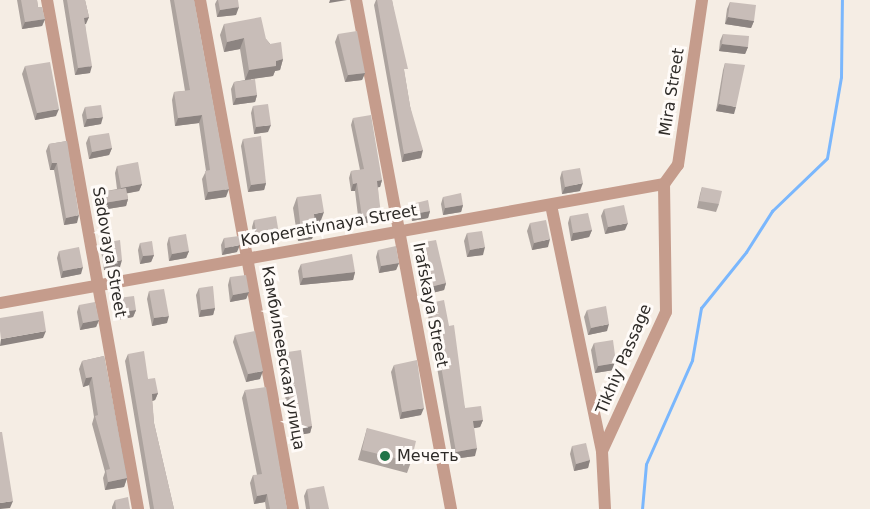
<!DOCTYPE html>
<html>
<head>
<meta charset="utf-8">
<style>
	body { margin:0 }
	#map { position:relative; width:870px; height:509px; overflow:hidden; background:#f5ede4; font-family:"DejaVu Sans",sans-serif }
	div>[style] { position:absolute }
	[style*='--x'] { left:calc(var(--x)*1px); top:calc(var(--y)*1px); width:calc(var(--w)*1px); rotate:calc(var(--a)*1deg) }
	.stream>* { height:3px; margin:-1.5px; padding:0 1.5px; transform-origin:1.5px; border-radius:1.5px; background:#7ab7fd }
	.minor>* { height:12px; margin:-6px; padding:0 6px; transform-origin:6px; border-radius:6px; background:#c59c8c }
	.wall>* { inset:0; background:#aca39e }
	.shaded-wall>* { inset:0; background:#8c8481 }
	.building>* { inset:0; background:#c8bdb8 }
	.dots>* { width:16px; height:16px; translate:-50% -50%; box-sizing:border-box; border:3px solid #fffbf8; border-radius:50% }
	span { translate:-50% -50%; white-space:nowrap; text-align:center; line-height:1.15; -webkit-text-stroke:6px #fffbf8; paint-order:stroke }
	.street-label { font-size:16px; color:#2e2b28 }
	.poi-label { font-size:16px; color:#2e2b28 }
	.left { translate:0 -50%; text-align:left }
</style>
</head>
<body>
<div id="map">
	<div class="stream">
		<div style="--x:642;--y:509;--w:45;--a:-84.9"></div>
		<div style="--x:646;--y:464;--w:114;--a:-66.1"></div>
		<div style="--x:692;--y:360;--w:53;--a:-80.2"></div>
		<div style="--x:701;--y:308;--w:72;--a:-51.2"></div>
		<div style="--x:746;--y:252;--w:49;--a:-57.6"></div>
		<div style="--x:772;--y:211;--w:76;--a:-43.9"></div>
		<div style="--x:827;--y:158;--w:82;--a:-80.2"></div>
		<div style="--x:841;--y:77;--w:77;--a:-89.3"></div>
	</div>
	<div class="minor">
		<div style="--x:47;--y:0;--w:517;--a:79.86"></div>
		<div style="--x:200;--y:0;--w:517;--a:79.65"></div>
		<div style="--x:356;--y:0;--w:518;--a:79.43"></div>
		<div style="--x:664;--y:184;--w:24;--a:-54"></div>
		<div style="--x:678;--y:165;--w:167;--a:-81.7"></div>
		<div style="--x:551;--y:205;--w:251;--a:78.3"></div>
		<div style="--x:0;--y:303;--w:675;--a:-10.16"></div>
		<div style="--x:605;--y:509;--w:58;--a:-93"></div>
		<div style="--x:602;--y:451;--w:153;--a:-65.3"></div>
		<div style="--x:666;--y:312;--w:128;--a:-90.9"></div>
	</div>
	<div class="wall">
		<div style="clip-path:polygon(17px 0,37px 0,38px 7px,45px 19px,42px 26px,22px 29px)"></div>
		<div style="clip-path:polygon(63px 0,85px 0,89px 17px,85px 24px,90px 73px,75px 75px)"></div>
		<div style="clip-path:polygon(170px 0,194px 0,226px 197px,205px 200px,202px 179px,206px 171px,199px 123px,175px 126px,172px 100px,174px 92px,185px 91px)"></div>
		<div style="clip-path:polygon(217px 0,238px 0,236px 15px,217px 17px,215px 4px)"></div>
		<div style="clip-path:polygon(376px 0,392px 0,410px 106px,421px 158px,402px 162px,374px 5px)"></div>
		<div style="clip-path:polygon(730px 2px,754px 21px,751px 28px,725px 24px,727px 9px)"></div>
		<div style="clip-path:polygon(224px 24px,266px 39px,283px 59px,280px 70px,275px 71px,273px 76px,251px 79px,257px 95px,255px 102px,233px 105px,231px 89px,234px 82px,245px 80px,240px 49px,224px 52px,220px 35px)"></div>
		<div style="clip-path:polygon(338px 34px,365px 73px,362px 80px,345px 82px,335px 42px)"></div>
		<div style="clip-path:polygon(723px 34px,748px 47px,745px 54px,719px 51px,720px 41px)"></div>
		<div style="clip-path:polygon(725px 63px,734px 114px,716px 111px,723px 70px)"></div>
		<div style="clip-path:polygon(25px 66px,56px 116px,35px 120px,22px 74px)"></div>
		<div style="clip-path:polygon(253px 106px,268px 132px,254px 134px,251px 113px)"></div>
		<div style="clip-path:polygon(85px 107px,101px 124px,84px 127px,82px 115px)"></div>
		<div style="clip-path:polygon(353px 118px,382px 180px,380px 187px,378px 187px,379px 221px,359px 224px,355px 191px,351px 191px,349px 178px,351px 171px,360px 170px,351px 125px)"></div>
		<div style="clip-path:polygon(89px 136px,112px 148px,109px 155px,89px 159px,86px 143px)"></div>
		<div style="clip-path:polygon(243px 139px,266px 183px,264px 190px,248px 192px,241px 146px)"></div>
		<div style="clip-path:polygon(67px 141px,77px 223px,64px 225px,54px 170px,50px 170px,46px 151px,49px 144px)"></div>
		<div style="clip-path:polygon(117px 166px,142px 184px,139px 191px,127px 193px,128px 199px,126px 206px,95px 211px,93px 200px,96px 193px,117px 189px,115px 173px)"></div>
		<div style="clip-path:polygon(562px 171px,580px 191px,562px 194px,560px 178px)"></div>
		<div style="clip-path:polygon(702px 187px,719px 204px,716px 212px,697px 208px,700px 194px)"></div>
		<div style="clip-path:polygon(297px 197px,320px 223px,315px 224px,312px 239px,298px 241px,293px 208px)"></div>
		<div style="clip-path:polygon(443px 197px,463px 205px,461px 212px,443px 215px,441px 204px)"></div>
		<div style="clip-path:polygon(412px 204px,430px 211px,428px 218px,412px 221px,410px 211px)"></div>
		<div style="clip-path:polygon(604px 209px,625px 230px,605px 234px,601px 216px)"></div>
		<div style="clip-path:polygon(570px 216px,592px 230px,589px 237px,571px 241px,568px 223px)"></div>
		<div style="clip-path:polygon(254px 220px,276px 241px,254px 244px,252px 227px)"></div>
		<div style="clip-path:polygon(530px 223px,548px 247px,532px 250px,527px 231px)"></div>
		<div style="clip-path:polygon(467px 233px,483px 255px,467px 257px,464px 241px)"></div>
		<div style="clip-path:polygon(169px 237px,189px 251px,186px 258px,169px 261px,167px 244px)"></div>
		<div style="clip-path:polygon(224px 238px,237px 252px,222px 255px,221px 245px)"></div>
		<div style="clip-path:polygon(104px 243px,120px 267px,104px 270px,101px 250px)"></div>
		<div style="clip-path:polygon(140px 243px,154px 255px,151px 262px,140px 264px,138px 250px)"></div>
		<div style="clip-path:polygon(419px 243px,446px 283px,444px 290px,424px 295px,416px 250px)"></div>
		<div style="clip-path:polygon(378px 250px,399px 263px,396px 270px,379px 273px,376px 257px)"></div>
		<div style="clip-path:polygon(59px 251px,81px 274px,61px 278px,57px 258px)"></div>
		<div style="clip-path:polygon(301px 264px,355px 272px,353px 280px,300px 285px,298px 271px)"></div>
		<div style="clip-path:polygon(230px 277px,249px 292px,246px 299px,230px 302px,228px 285px)"></div>
		<div style="clip-path:polygon(199px 288px,215px 308px,213px 315px,199px 317px,196px 295px)"></div>
		<div style="clip-path:polygon(149px 291px,167px 323px,152px 326px,147px 299px)"></div>
		<div style="clip-path:polygon(118px 298px,136px 310px,133px 317px,118px 320px,116px 305px)"></div>
		<div style="clip-path:polygon(430px 303px,465px 408px,483px 420px,480px 427px,474px 428px,475px 456px,453px 459px,427px 310px)"></div>
		<div style="clip-path:polygon(79px 305px,99px 320px,96px 327px,80px 330px,77px 312px)"></div>
		<div style="clip-path:polygon(587px 310px,607px 331px,588px 335px,584px 317px)"></div>
		<div style="clip-path:polygon(235px 335px,260px 379px,246px 382px,233px 342px)"></div>
		<div style="clip-path:polygon(594px 343px,614px 370px,595px 373px,591px 350px)"></div>
		<div style="clip-path:polygon(281px 353px,312px 426px,310px 433px,293px 436px,278px 361px)"></div>
		<div style="clip-path:polygon(128px 354px,148px 379px,158px 393px,155px 400px,152px 401px,154px 423px,174px 509px,150px 509px,125px 361px)"></div>
		<div style="clip-path:polygon(104px 356px,127px 478px,124px 487px,105px 490px,103px 478px,105px 472px,92px 424px,94px 417px,89px 385px,83px 387px,79px 369px,82px 361px)"></div>
		<div style="clip-path:polygon(394px 365px,421px 415px,400px 419px,391px 372px)"></div>
		<div style="clip-path:polygon(245px 390px,287px 509px,266px 509px,265px 502px,254px 504px,250px 483px,253px 475px,257px 475px,242px 398px)"></div>
		<div style="clip-path:polygon(367px 428px,411px 462px,407px 473px,358px 460px,364px 439px)"></div>
		<div style="clip-path:polygon(572px 446px,590px 460px,588px 468px,574px 471px,570px 454px)"></div>
		<div style="clip-path:polygon(307px 489px,329px 509px,306px 509px,304px 496px)"></div>
		<div style="clip-path:polygon(115px 500px,130px 509px,112px 509px,112px 507px)"></div>
	</div>
	<div class="shaded-wall">
		<div style="clip-path:polygon(330px 0,347px 0,329px 3px)"></div>
		<div style="clip-path:polygon(239px 7px,236px 15px,217px 17px,220px 10px)"></div>
		<div style="clip-path:polygon(89px 17px,86px 24px,82px 25px,84px 18px)"></div>
		<div style="clip-path:polygon(728px 17px,754px 21px,751px 28px,725px 24px)"></div>
		<div style="clip-path:polygon(45px 19px,42px 26px,22px 29px,25px 22px)"></div>
		<div style="clip-path:polygon(244px 38px,240px 49px,224px 52px,227px 42px)"></div>
		<div style="clip-path:polygon(722px 44px,748px 47px,745px 54px,719px 51px)"></div>
		<div style="clip-path:polygon(283px 59px,280px 70px,275px 71px,273px 76px,245px 80px,249px 70px,276px 61px)"></div>
		<div style="clip-path:polygon(92px 66px,90px 73px,75px 75px,78px 68px)"></div>
		<div style="clip-path:polygon(365px 73px,362px 80px,345px 82px,348px 75px)"></div>
		<div style="clip-path:polygon(257px 95px,255px 102px,233px 105px,236px 98px)"></div>
		<div style="clip-path:polygon(719px 104px,736px 107px,734px 114px,716px 111px)"></div>
		<div style="clip-path:polygon(59px 109px,56px 116px,35px 120px,37px 113px)"></div>
		<div style="clip-path:polygon(202px 115px,199px 123px,175px 126px,178px 118px)"></div>
		<div style="clip-path:polygon(103px 117px,101px 124px,84px 127px,87px 119px)"></div>
		<div style="clip-path:polygon(271px 125px,268px 132px,254px 134px,256px 127px)"></div>
		<div style="clip-path:polygon(112px 148px,109px 155px,89px 159px,92px 152px)"></div>
		<div style="clip-path:polygon(423px 150px,421px 158px,402px 162px,404px 154px)"></div>
		<div style="clip-path:polygon(52px 163px,57px 163px,54px 170px,50px 170px)"></div>
		<div style="clip-path:polygon(382px 180px,380px 187px,374px 188px,377px 181px)"></div>
		<div style="clip-path:polygon(266px 183px,264px 190px,248px 192px,251px 185px)"></div>
		<div style="clip-path:polygon(357px 183px,355px 191px,351px 191px,353px 184px)"></div>
		<div style="clip-path:polygon(583px 183px,580px 191px,562px 194px,565px 187px)"></div>
		<div style="clip-path:polygon(142px 184px,139px 191px,119px 195px,121px 188px)"></div>
		<div style="clip-path:polygon(229px 189px,226px 197px,205px 200px,208px 192px)"></div>
		<div style="clip-path:polygon(128px 199px,126px 206px,95px 211px,98px 204px)"></div>
		<div style="clip-path:polygon(463px 205px,461px 212px,443px 215px,445px 208px)"></div>
		<div style="clip-path:polygon(430px 211px,428px 218px,412px 221px,414px 214px)"></div>
		<div style="clip-path:polygon(324px 212px,320px 223px,310px 224px,314px 214px)"></div>
		<div style="clip-path:polygon(381px 214px,379px 221px,359px 224px,362px 217px)"></div>
		<div style="clip-path:polygon(79px 215px,77px 223px,64px 225px,66px 218px)"></div>
		<div style="clip-path:polygon(628px 223px,625px 230px,605px 234px,608px 227px)"></div>
		<div style="clip-path:polygon(316px 228px,312px 239px,298px 241px,301px 231px)"></div>
		<div style="clip-path:polygon(592px 230px,589px 237px,571px 241px,573px 233px)"></div>
		<div style="clip-path:polygon(279px 234px,276px 241px,254px 244px,257px 237px)"></div>
		<div style="clip-path:polygon(550px 239px,548px 247px,532px 250px,534px 243px)"></div>
		<div style="clip-path:polygon(240px 245px,237px 252px,222px 255px,225px 248px)"></div>
		<div style="clip-path:polygon(485px 247px,483px 255px,467px 257px,470px 250px)"></div>
		<div style="clip-path:polygon(189px 251px,186px 258px,169px 261px,172px 254px)"></div>
		<div style="clip-path:polygon(154px 255px,151px 262px,140px 264px,143px 256px)"></div>
		<div style="clip-path:polygon(122px 260px,120px 267px,104px 270px,107px 263px)"></div>
		<div style="clip-path:polygon(399px 263px,396px 270px,379px 273px,381px 266px)"></div>
		<div style="clip-path:polygon(83px 267px,81px 274px,61px 278px,63px 271px)"></div>
		<div style="clip-path:polygon(355px 272px,353px 280px,300px 285px,303px 278px)"></div>
		<div style="clip-path:polygon(446px 283px,444px 290px,424px 295px,426px 288px)"></div>
		<div style="clip-path:polygon(249px 292px,246px 299px,230px 302px,233px 295px)"></div>
		<div style="clip-path:polygon(215px 308px,213px 315px,199px 317px,201px 310px)"></div>
		<div style="clip-path:polygon(136px 310px,133px 317px,118px 320px,121px 312px)"></div>
		<div style="clip-path:polygon(169px 316px,167px 323px,152px 326px,154px 318px)"></div>
		<div style="clip-path:polygon(99px 320px,96px 327px,80px 330px,83px 323px)"></div>
		<div style="clip-path:polygon(609px 324px,607px 331px,588px 335px,591px 328px)"></div>
		<div style="clip-path:polygon(46px 331px,43px 338px,0 346px,1px 339px)"></div>
		<div style="clip-path:polygon(616px 363px,614px 370px,595px 373px,598px 366px)"></div>
		<div style="clip-path:polygon(263px 371px,260px 379px,246px 382px,248px 374px)"></div>
		<div style="clip-path:polygon(92px 377px,89px 385px,83px 387px,86px 378px)"></div>
		<div style="clip-path:polygon(158px 393px,155px 400px,149px 402px,152px 394px)"></div>
		<div style="clip-path:polygon(424px 408px,421px 415px,400px 419px,402px 412px)"></div>
		<div style="clip-path:polygon(483px 420px,480px 427px,470px 429px,473px 421px)"></div>
		<div style="clip-path:polygon(312px 426px,310px 433px,293px 436px,295px 429px)"></div>
		<div style="clip-path:polygon(477px 448px,475px 456px,453px 459px,456px 452px)"></div>
		<div style="clip-path:polygon(590px 460px,588px 468px,574px 471px,576px 464px)"></div>
		<div style="clip-path:polygon(127px 478px,124px 487px,105px 490px,108px 482px)"></div>
		<div style="clip-path:polygon(267px 494px,265px 502px,254px 504px,257px 496px)"></div>
		<div style="clip-path:polygon(13px 501px,10px 508px,0 509px,0 503px)"></div>
	</div>
	<div class="building">
		<div style="clip-path:polygon(21px 0,37px 0,38px 7px,42px 7px,45px 19px,25px 22px)"></div>
		<div style="clip-path:polygon(67px 0,85px 0,89px 17px,84px 18px,92px 66px,78px 68px)"></div>
		<div style="clip-path:polygon(174px 0,194px 0,229px 189px,208px 192px,205px 171px,210px 170px,202px 115px,178px 118px,174px 92px,190px 90px)"></div>
		<div style="clip-path:polygon(218px 0,238px 0,239px 7px,220px 10px)"></div>
		<div style="clip-path:polygon(377px 0,392px 0,408px 69px,404px 69px,410px 106px,423px 150px,404px 154px)"></div>
		<div style="clip-path:polygon(730px 2px,756px 5px,754px 21px,728px 17px)"></div>
		<div style="clip-path:polygon(261px 17px,266px 39px,270px 44px,281px 42px,283px 59px,276px 61px,276px 66px,249px 70px,244px 38px,227px 42px,224px 24px)"></div>
		<div style="clip-path:polygon(357px 31px,365px 73px,348px 75px,338px 34px)"></div>
		<div style="clip-path:polygon(723px 34px,749px 36px,748px 47px,722px 44px)"></div>
		<div style="clip-path:polygon(50px 62px,59px 109px,37px 113px,25px 66px)"></div>
		<div style="clip-path:polygon(725px 63px,745px 65px,736px 107px,719px 104px)"></div>
		<div style="clip-path:polygon(255px 79px,257px 95px,236px 98px,234px 82px)"></div>
		<div style="clip-path:polygon(268px 104px,271px 125px,256px 127px,253px 106px)"></div>
		<div style="clip-path:polygon(101px 105px,103px 117px,87px 119px,85px 107px)"></div>
		<div style="clip-path:polygon(371px 115px,382px 180px,377px 181px,381px 214px,362px 217px,357px 183px,353px 184px,351px 171px,364px 169px,353px 118px)"></div>
		<div style="clip-path:polygon(109px 133px,112px 148px,92px 152px,89px 136px)"></div>
		<div style="clip-path:polygon(261px 136px,266px 183px,251px 185px,243px 139px)"></div>
		<div style="clip-path:polygon(67px 141px,79px 215px,66px 218px,57px 163px,52px 163px,49px 144px)"></div>
		<div style="clip-path:polygon(138px 162px,142px 184px,121px 188px,117px 166px)"></div>
		<div style="clip-path:polygon(580px 168px,583px 183px,565px 187px,562px 171px)"></div>
		<div style="clip-path:polygon(702px 187px,722px 191px,719px 204px,699px 201px)"></div>
		<div style="clip-path:polygon(126px 188px,128px 199px,98px 204px,96px 193px)"></div>
		<div style="clip-path:polygon(461px 193px,463px 205px,445px 208px,443px 197px)"></div>
		<div style="clip-path:polygon(321px 194px,324px 212px,314px 214px,316px 228px,301px 231px,297px 197px)"></div>
		<div style="clip-path:polygon(428px 200px,430px 211px,414px 214px,412px 204px)"></div>
		<div style="clip-path:polygon(624px 205px,628px 223px,608px 227px,604px 209px)"></div>
		<div style="clip-path:polygon(588px 213px,592px 230px,573px 233px,570px 216px)"></div>
		<div style="clip-path:polygon(276px 216px,279px 234px,257px 237px,254px 220px)"></div>
		<div style="clip-path:polygon(546px 220px,550px 239px,534px 243px,530px 223px)"></div>
		<div style="clip-path:polygon(482px 231px,485px 247px,470px 250px,467px 233px)"></div>
		<div style="clip-path:polygon(186px 234px,189px 251px,172px 254px,169px 237px)"></div>
		<div style="clip-path:polygon(239px 236px,240px 245px,225px 248px,224px 238px)"></div>
		<div style="clip-path:polygon(120px 240px,122px 260px,107px 263px,104px 243px)"></div>
		<div style="clip-path:polygon(436px 240px,446px 283px,426px 288px,419px 243px)"></div>
		<div style="clip-path:polygon(152px 241px,154px 255px,143px 256px,140px 243px)"></div>
		<div style="clip-path:polygon(396px 246px,399px 263px,381px 266px,378px 250px)"></div>
		<div style="clip-path:polygon(79px 247px,83px 267px,63px 271px,59px 251px)"></div>
		<div style="clip-path:polygon(352px 254px,355px 272px,303px 278px,301px 264px)"></div>
		<div style="clip-path:polygon(246px 275px,249px 292px,233px 295px,230px 277px)"></div>
		<div style="clip-path:polygon(213px 286px,215px 308px,201px 310px,199px 288px)"></div>
		<div style="clip-path:polygon(164px 289px,169px 316px,154px 318px,149px 291px)"></div>
		<div style="clip-path:polygon(134px 296px,136px 310px,121px 312px,118px 298px)"></div>
		<div style="clip-path:polygon(444px 300px,449px 326px,454px 325px,465px 408px,481px 406px,483px 420px,473px 421px,477px 448px,456px 452px,430px 303px)"></div>
		<div style="clip-path:polygon(95px 302px,99px 320px,83px 323px,79px 305px)"></div>
		<div style="clip-path:polygon(606px 306px,609px 324px,591px 328px,587px 310px)"></div>
		<div style="clip-path:polygon(43px 311px,46px 331px,1px 339px,0 331px,0 318px)"></div>
		<div style="clip-path:polygon(255px 331px,263px 371px,248px 374px,235px 335px)"></div>
		<div style="clip-path:polygon(613px 340px,616px 363px,598px 366px,594px 343px)"></div>
		<div style="clip-path:polygon(301px 350px,312px 426px,295px 429px,281px 353px)"></div>
		<div style="clip-path:polygon(144px 351px,148px 379px,155px 378px,158px 393px,152px 394px,154px 423px,174px 509px,154px 509px,128px 354px)"></div>
		<div style="clip-path:polygon(104px 356px,127px 478px,108px 482px,106px 470px,110px 469px,95px 416px,98px 415px,92px 377px,86px 378px,82px 361px)"></div>
		<div style="clip-path:polygon(417px 360px,424px 408px,402px 412px,394px 365px)"></div>
		<div style="clip-path:polygon(266px 387px,287px 509px,270px 509px,267px 494px,257px 496px,253px 475px,262px 474px,245px 390px)"></div>
		<div style="clip-path:polygon(367px 428px,416px 441px,411px 462px,362px 450px)"></div>
		<div style="clip-path:polygon(0 432px,2px 432px,13px 501px,0 503px)"></div>
		<div style="clip-path:polygon(586px 443px,590px 460px,576px 464px,572px 446px)"></div>
		<div style="clip-path:polygon(324px 486px,329px 509px,310px 509px,307px 489px)"></div>
		<div style="clip-path:polygon(128px 497px,130px 509px,116px 509px,115px 500px)"></div>
	</div>
	<div class="dots">
		<div style="left:385px;top:456px;background:#217548"></div>
	</div>
	<div class="street-label">
		<span style="left:672px;top:92px;rotate:-81deg">Mira Street</span>
		<span style="left:329px;top:226px;rotate:-10deg">Kooperativnaya Street</span>
		<span style="left:109px;top:252px;rotate:80deg">Sadovaya Street</span>
		<span style="left:430px;top:305px;rotate:79deg">Irafskaya Street</span>
		<span style="left:283px;top:358px;rotate:80deg">Камбилеевская улица</span>
		<span style="left:624px;top:359px;rotate:-67deg">Tikhiy Passage</span>
	</div>
	<div class="poi-label">
		<span class="left" style="left:397px;top:456px">Мечеть</span>
	</div>
</div>
</body>
</html>
